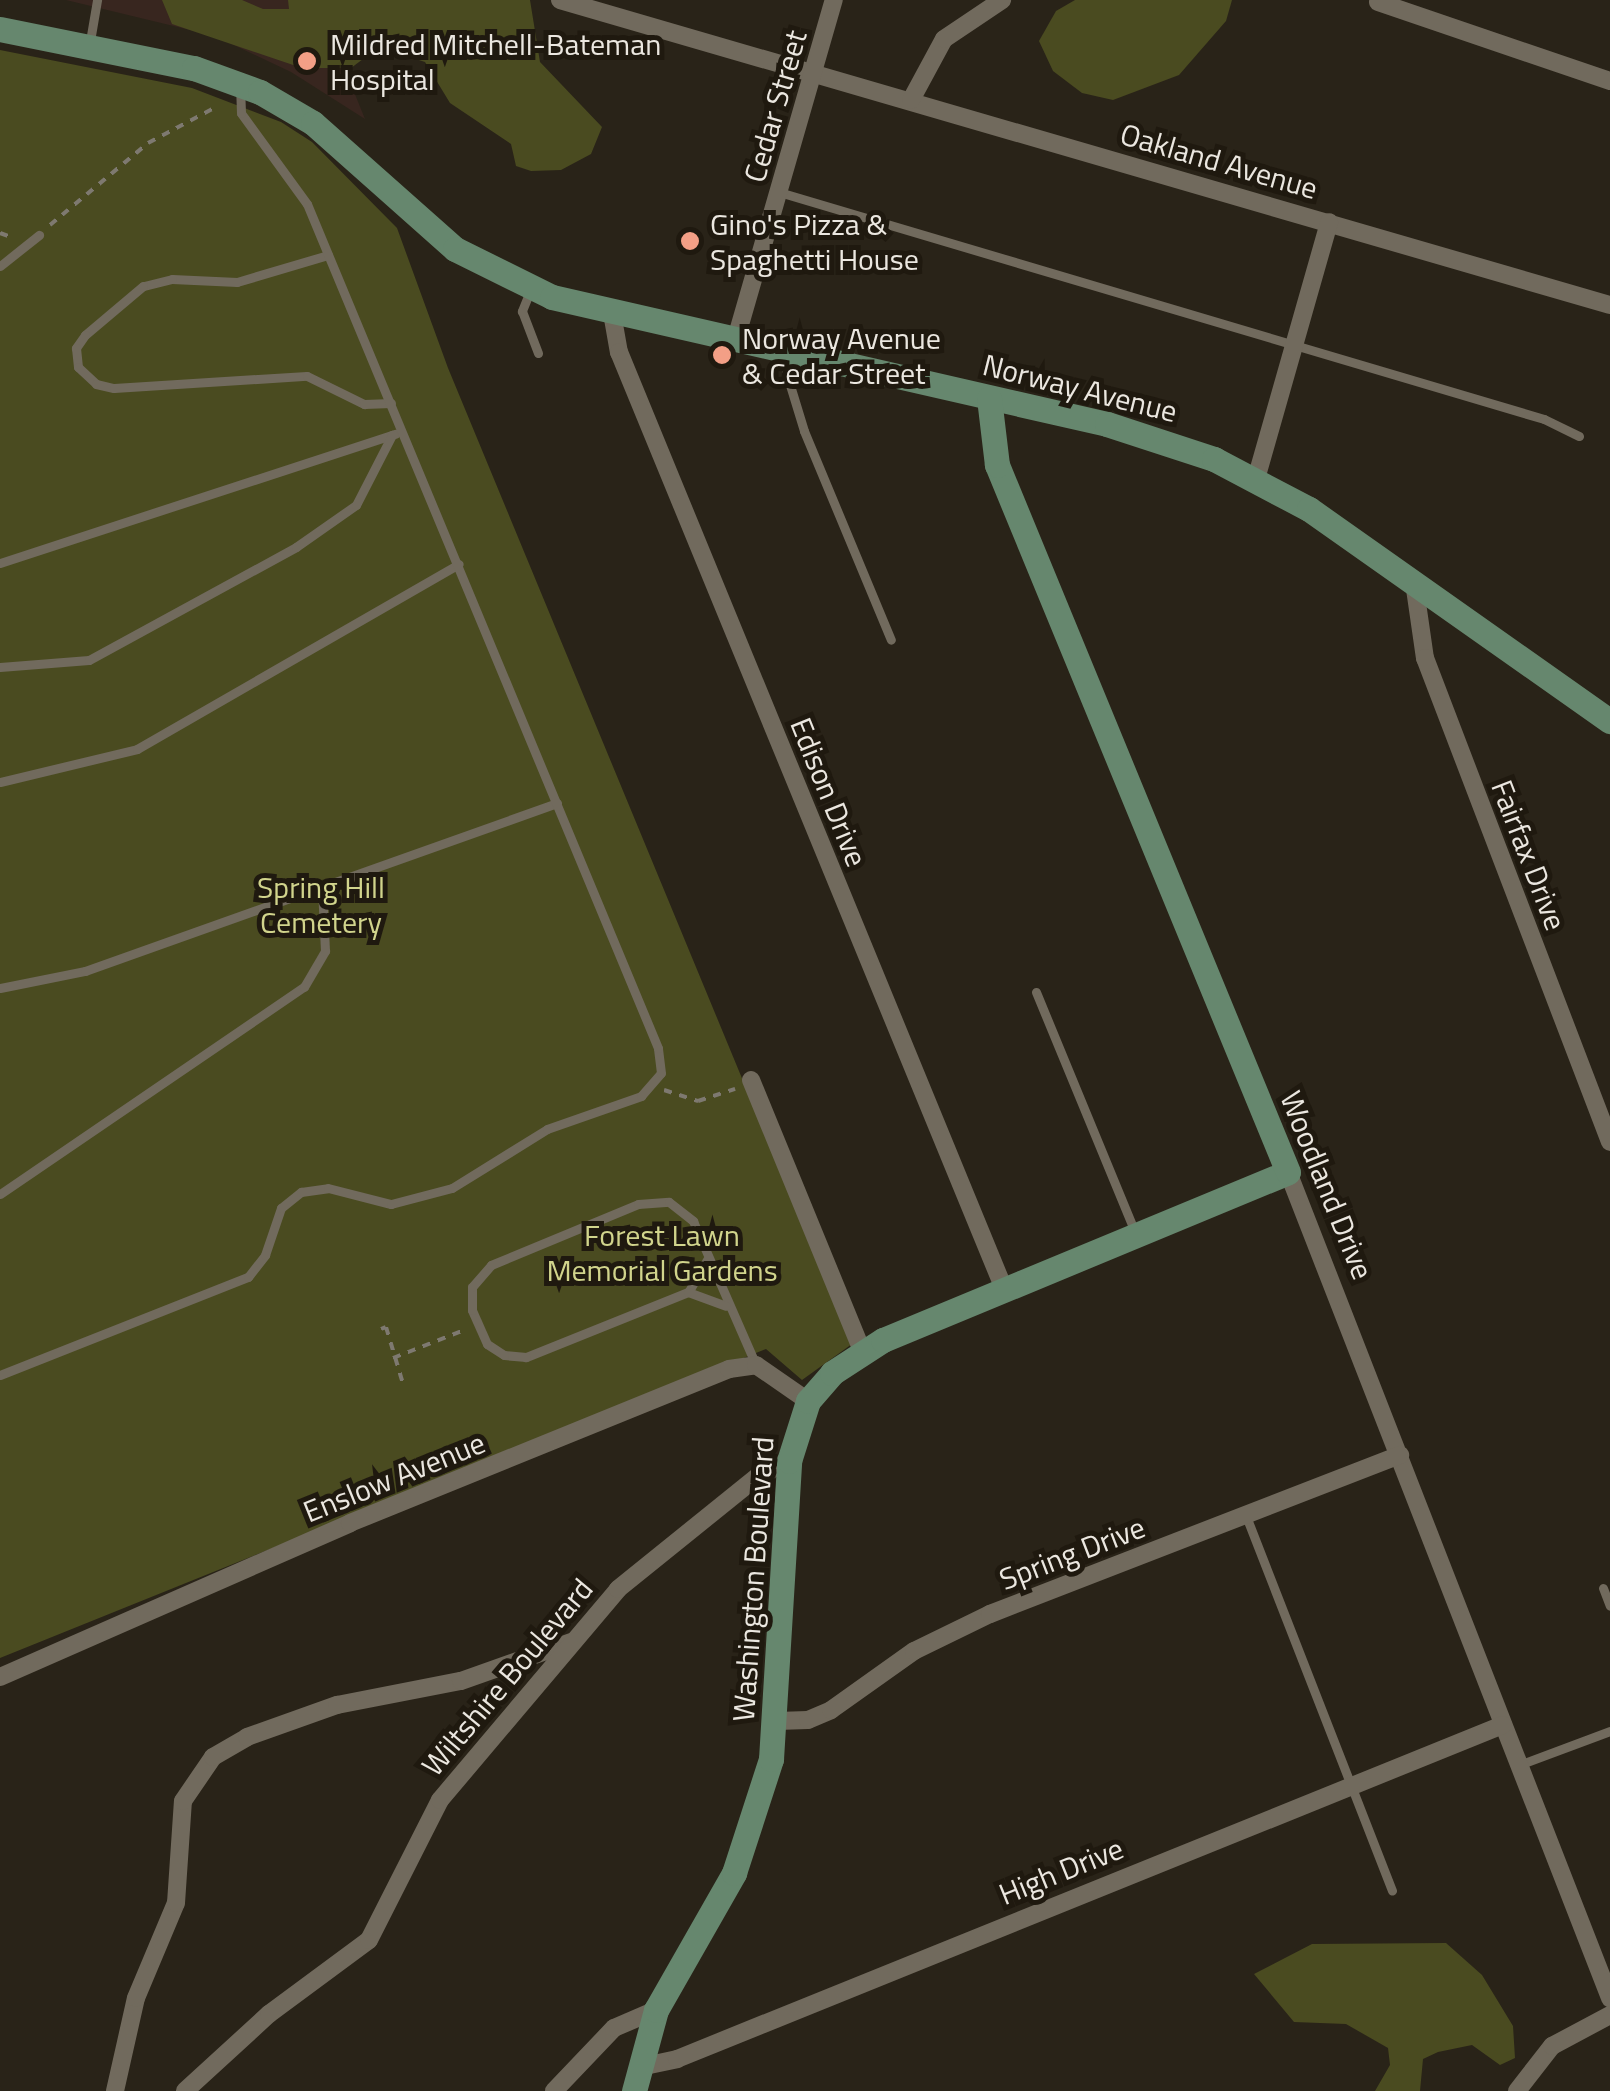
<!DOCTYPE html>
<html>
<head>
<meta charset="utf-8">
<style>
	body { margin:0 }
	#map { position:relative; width:1610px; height:2091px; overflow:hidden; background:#292318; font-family:"Titillium Web",sans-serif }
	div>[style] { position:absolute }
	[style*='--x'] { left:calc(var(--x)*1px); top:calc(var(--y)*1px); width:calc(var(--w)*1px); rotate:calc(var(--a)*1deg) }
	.medical>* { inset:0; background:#38261f }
	.green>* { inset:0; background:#4a4b20 }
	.path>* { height:4px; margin-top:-2px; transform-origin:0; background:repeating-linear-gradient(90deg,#7e7970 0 8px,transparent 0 16px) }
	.lane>* { height:9px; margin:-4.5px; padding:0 4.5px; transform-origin:4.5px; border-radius:4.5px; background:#716a5d }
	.street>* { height:18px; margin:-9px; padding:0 9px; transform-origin:9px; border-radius:9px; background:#716a5d }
	.secondary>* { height:25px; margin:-12.5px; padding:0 12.5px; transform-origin:12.5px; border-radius:12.5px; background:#66876e }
	.dots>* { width:28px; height:28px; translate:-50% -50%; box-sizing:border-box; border:5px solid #1f190f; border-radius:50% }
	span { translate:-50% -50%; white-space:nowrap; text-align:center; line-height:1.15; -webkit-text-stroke:10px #1f190f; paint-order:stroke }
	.poi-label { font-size:30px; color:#ebe7e0 }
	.left { translate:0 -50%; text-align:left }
	.street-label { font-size:30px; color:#ebe7e0 }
	.park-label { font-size:30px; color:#d1d48c }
</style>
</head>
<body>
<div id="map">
	<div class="medical">
		<div style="clip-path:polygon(66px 0,317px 0,365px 119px,291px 72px,215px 36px)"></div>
	</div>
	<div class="green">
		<div style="clip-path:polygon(162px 0,242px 0,263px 9px,289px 9px,288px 0,530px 0,540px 62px,602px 127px,591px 154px,561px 170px,531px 171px,516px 166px,511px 144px,450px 103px,425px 62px,379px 47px,351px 68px,302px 68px,172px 24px)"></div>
		<div style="clip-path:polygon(1075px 0,1232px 0,1226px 21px,1179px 75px,1113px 100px,1082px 93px,1053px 71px,1039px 41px,1056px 11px)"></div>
		<div style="clip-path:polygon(0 50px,192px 88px,281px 122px,312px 142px,397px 228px,448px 368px,852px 1344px,802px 1380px,766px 1349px,0 1658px)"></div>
		<div style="clip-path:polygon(1446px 1943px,1482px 1975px,1513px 2026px,1515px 2058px,1500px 2065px,1472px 2045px,1438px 2052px,1423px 2059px,1420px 2091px,1375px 2091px,1390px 2065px,1388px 2048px,1346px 2024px,1294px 2022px,1254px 1974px,1312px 1944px)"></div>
	</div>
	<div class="path">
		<div style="--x:50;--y:225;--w:128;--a:-39.9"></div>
		<div style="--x:148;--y:143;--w:77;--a:-27.9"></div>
		<div style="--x:0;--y:233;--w:15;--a:20"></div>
		<div style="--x:664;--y:1090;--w:36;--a:18"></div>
		<div style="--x:698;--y:1101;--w:39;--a:-18"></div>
		<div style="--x:381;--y:1329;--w:5;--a:-22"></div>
		<div style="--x:386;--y:1327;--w:63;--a:73.3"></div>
		<div style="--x:393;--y:1358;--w:79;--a:-21.4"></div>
	</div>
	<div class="lane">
		<div style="--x:89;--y:47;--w:48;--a:-80.3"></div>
		<div style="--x:779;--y:192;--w:798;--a:16.53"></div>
		<div style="--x:1544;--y:419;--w:39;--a:26"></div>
		<div style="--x:328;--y:255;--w:95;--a:163.5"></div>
		<div style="--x:237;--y:282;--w:65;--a:-177.4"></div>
		<div style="--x:172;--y:279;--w:30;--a:166"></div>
		<div style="--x:143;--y:286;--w:76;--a:139.8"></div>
		<div style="--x:85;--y:335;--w:16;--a:125"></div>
		<div style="--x:76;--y:348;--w:19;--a:84"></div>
		<div style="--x:78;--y:367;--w:25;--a:43"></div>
		<div style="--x:96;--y:384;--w:18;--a:13"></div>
		<div style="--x:114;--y:388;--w:193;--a:-3.6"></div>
		<div style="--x:307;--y:376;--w:64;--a:26.2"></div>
		<div style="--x:364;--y:404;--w:27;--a:-2"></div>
		<div style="--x:0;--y:266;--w:50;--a:-38.5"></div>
		<div style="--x:530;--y:291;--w:22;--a:112"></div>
		<div style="--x:522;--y:311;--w:45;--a:69.1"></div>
		<div style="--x:789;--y:354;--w:18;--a:99"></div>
		<div style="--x:786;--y:372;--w:62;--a:73"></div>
		<div style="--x:804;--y:431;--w:226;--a:67.4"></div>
		<div style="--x:0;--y:563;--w:416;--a:-18.1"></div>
		<div style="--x:0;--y:667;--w:89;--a:-4.5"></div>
		<div style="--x:89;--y:660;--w:236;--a:-28.6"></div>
		<div style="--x:296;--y:547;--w:73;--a:-35"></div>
		<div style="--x:356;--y:505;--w:79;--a:-62.8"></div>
		<div style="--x:0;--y:782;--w:141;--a:-13.5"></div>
		<div style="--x:137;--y:749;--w:371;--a:-29.9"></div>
		<div style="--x:0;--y:988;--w:87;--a:-11.3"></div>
		<div style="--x:85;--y:971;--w:501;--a:-19.59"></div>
		<div style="--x:1036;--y:992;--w:260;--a:67.6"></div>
		<div style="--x:0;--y:1194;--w:368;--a:-34.3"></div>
		<div style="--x:304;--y:987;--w:42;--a:-59.7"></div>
		<div style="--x:325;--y:951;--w:63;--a:-92.7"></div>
		<div style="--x:708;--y:1258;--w:39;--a:120"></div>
		<div style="--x:688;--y:1292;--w:175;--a:158.1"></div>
		<div style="--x:526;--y:1357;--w:22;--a:-175"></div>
		<div style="--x:504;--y:1355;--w:20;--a:-147"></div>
		<div style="--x:487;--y:1344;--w:37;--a:-114"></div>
		<div style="--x:472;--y:1310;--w:23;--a:-90"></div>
		<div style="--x:472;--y:1287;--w:29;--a:-49"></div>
		<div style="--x:491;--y:1265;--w:159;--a:-22.5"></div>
		<div style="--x:638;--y:1204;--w:31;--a:-4"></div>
		<div style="--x:669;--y:1202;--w:31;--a:38"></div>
		<div style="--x:693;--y:1221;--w:157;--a:66.4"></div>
		<div style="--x:688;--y:1292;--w:40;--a:20.2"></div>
		<div style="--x:0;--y:1375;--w:267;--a:-21.6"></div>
		<div style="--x:248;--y:1277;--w:28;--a:-52"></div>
		<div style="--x:265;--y:1255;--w:50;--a:-71.2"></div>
		<div style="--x:281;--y:1208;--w:26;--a:-39"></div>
		<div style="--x:301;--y:1192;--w:27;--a:-8"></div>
		<div style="--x:328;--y:1188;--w:65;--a:14.3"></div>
		<div style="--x:391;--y:1204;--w:63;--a:-14.7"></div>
		<div style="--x:452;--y:1188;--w:112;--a:-31.8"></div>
		<div style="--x:547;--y:1129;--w:100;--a:-19.3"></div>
		<div style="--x:641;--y:1096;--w:30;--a:-49"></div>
		<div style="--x:661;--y:1073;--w:25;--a:-97"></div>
		<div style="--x:658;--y:1048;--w:914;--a:-112.58"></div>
		<div style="--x:307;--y:204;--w:112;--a:-126"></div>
		<div style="--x:241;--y:113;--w:24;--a:-92"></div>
		<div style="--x:1246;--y:1516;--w:402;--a:68.7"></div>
		<div style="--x:1603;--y:1588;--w:19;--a:69"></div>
		<div style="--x:1519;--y:1765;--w:97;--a:-20.5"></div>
	</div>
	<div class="street">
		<div style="--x:560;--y:0;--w:1093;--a:16.2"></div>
		<div style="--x:1378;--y:2;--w:245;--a:18.8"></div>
		<div style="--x:911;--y:100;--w:69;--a:-61.6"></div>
		<div style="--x:944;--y:39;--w:70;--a:-33.9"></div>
		<div style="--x:612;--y:313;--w:40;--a:80"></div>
		<div style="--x:619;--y:352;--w:1013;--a:67.66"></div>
		<div style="--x:735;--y:342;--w:356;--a:-73.9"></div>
		<div style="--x:1256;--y:479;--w:267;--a:-74.1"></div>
		<div style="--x:1414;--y:582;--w:77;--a:81.8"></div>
		<div style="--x:1425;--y:658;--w:518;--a:69.08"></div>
		<div style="--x:751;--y:1080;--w:293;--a:67.7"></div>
		<div style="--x:1288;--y:1172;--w:887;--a:68.7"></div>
		<div style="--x:0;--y:1677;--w:382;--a:-23.7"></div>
		<div style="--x:350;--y:1523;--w:409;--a:-22.1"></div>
		<div style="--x:729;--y:1369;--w:27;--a:-8"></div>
		<div style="--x:756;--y:1365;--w:63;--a:34.7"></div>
		<div style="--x:777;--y:1721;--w:31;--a:-2"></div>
		<div style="--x:808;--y:1720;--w:25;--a:-23"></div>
		<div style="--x:831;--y:1710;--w:102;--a:-35.4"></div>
		<div style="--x:914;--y:1651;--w:85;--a:-26"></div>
		<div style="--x:990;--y:1614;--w:440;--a:-21.2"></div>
		<div style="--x:640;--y:2067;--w:38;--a:-12"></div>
		<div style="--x:677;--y:2059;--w:891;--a:-22.02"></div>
		<div style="--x:115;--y:2091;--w:95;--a:-77.3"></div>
		<div style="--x:136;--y:1998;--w:103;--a:-67.2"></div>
		<div style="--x:176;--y:1903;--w:102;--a:-86.1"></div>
		<div style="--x:183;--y:1801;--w:53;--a:-55.7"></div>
		<div style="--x:213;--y:1757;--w:39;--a:-30"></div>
		<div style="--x:247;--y:1737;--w:96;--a:-19.6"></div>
		<div style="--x:337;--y:1705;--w:126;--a:-11"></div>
		<div style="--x:461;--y:1681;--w:117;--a:-19.5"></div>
		<div style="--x:185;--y:2091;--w:114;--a:-42.5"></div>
		<div style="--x:269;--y:2014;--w:124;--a:-36.5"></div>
		<div style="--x:369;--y:1940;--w:157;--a:-63.1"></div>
		<div style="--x:440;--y:1800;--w:276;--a:-49.8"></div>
		<div style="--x:618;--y:1589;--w:180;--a:-38.9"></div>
		<div style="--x:758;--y:1476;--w:34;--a:-26"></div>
		<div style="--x:554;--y:2091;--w:87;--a:-46.4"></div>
		<div style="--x:614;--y:2028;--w:46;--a:-23.2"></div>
		<div style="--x:1517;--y:2091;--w:57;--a:-52.1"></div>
		<div style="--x:1552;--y:2046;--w:66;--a:-28.1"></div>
	</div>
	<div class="secondary">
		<div style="--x:0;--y:29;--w:198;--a:11.4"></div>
		<div style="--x:194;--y:68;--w:70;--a:20"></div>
		<div style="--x:260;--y:92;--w:61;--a:30.3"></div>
		<div style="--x:313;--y:123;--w:190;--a:41.6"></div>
		<div style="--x:455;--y:249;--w:108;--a:26.3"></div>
		<div style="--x:552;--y:297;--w:569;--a:12.89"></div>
		<div style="--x:1107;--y:424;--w:113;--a:18.1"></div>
		<div style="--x:1214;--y:459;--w:107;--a:27.8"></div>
		<div style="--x:1309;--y:509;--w:368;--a:35.2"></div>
		<div style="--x:634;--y:2091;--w:84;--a:-74.8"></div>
		<div style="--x:656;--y:2010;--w:158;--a:-60.3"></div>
		<div style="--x:734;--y:1873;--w:120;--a:-72"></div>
		<div style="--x:771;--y:1759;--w:299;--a:-86.5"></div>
		<div style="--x:789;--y:1461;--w:63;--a:-72.4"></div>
		<div style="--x:808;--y:1401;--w:37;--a:-49"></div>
		<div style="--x:832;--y:1373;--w:61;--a:-32.9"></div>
		<div style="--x:883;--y:1340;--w:438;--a:-22.5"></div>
		<div style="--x:1288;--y:1172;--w:765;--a:-112.37"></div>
		<div style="--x:997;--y:465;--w:67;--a:-96.8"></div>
	</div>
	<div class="dots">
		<div style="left:307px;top:61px;background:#f39f86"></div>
		<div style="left:690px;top:241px;background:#f39f86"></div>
		<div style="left:722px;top:355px;background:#f39f86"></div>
	</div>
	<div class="poi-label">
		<span class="left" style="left:330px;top:61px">Mildred Mitchell-Bateman<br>Hospital</span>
		<span class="left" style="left:710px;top:241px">Gino's Pizza &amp;<br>Spaghetti House</span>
		<span class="left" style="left:742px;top:355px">Norway Avenue<br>&amp; Cedar Street</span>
	</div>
	<div class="street-label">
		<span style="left:775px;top:106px;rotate:-74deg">Cedar Street</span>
		<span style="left:1219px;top:161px;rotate:16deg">Oakland Avenue</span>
		<span style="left:1080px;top:388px;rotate:14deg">Norway Avenue</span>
		<span style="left:829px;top:792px;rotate:68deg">Edison Drive</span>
		<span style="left:1529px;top:855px;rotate:69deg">Fairfax Drive</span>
		<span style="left:1327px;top:1185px;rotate:68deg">Woodland Drive</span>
		<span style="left:394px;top:1477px;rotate:-22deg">Enslow Avenue</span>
		<span style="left:1072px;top:1553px;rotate:-21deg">Spring Drive</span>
		<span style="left:753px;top:1579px;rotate:-86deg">Washington Boulevard</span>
		<span style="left:507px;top:1677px;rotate:-50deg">Wiltshire Boulevard</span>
		<span style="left:1061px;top:1871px;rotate:-22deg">High Drive</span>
	</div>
	<div class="park-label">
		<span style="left:321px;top:904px">Spring Hill<br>Cemetery</span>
		<span style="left:662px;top:1252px">Forest Lawn<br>Memorial Gardens</span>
	</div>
</div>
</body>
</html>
